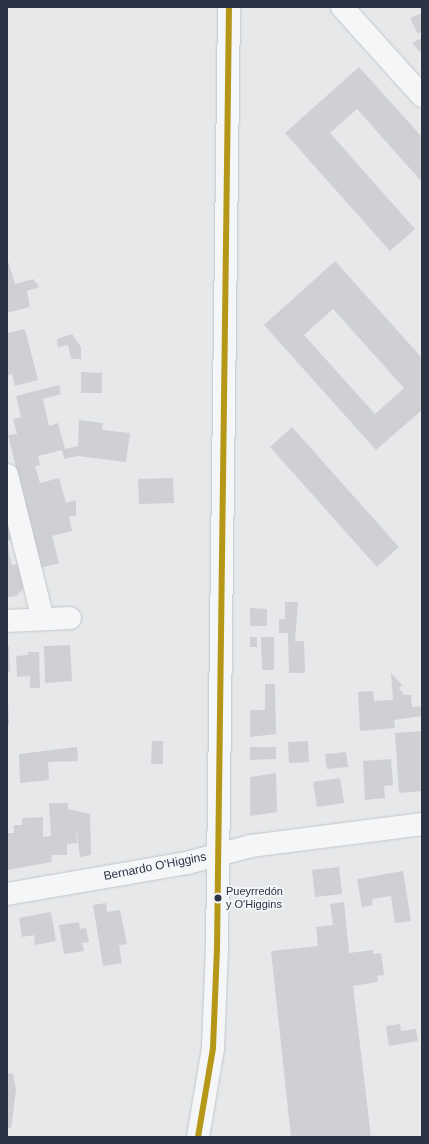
<!DOCTYPE html>
<html>
<head>
<meta charset="utf-8">
<style>
	body { margin:0 }
	#map { position:relative; width:429px; height:1144px; overflow:hidden; background:#e6e8ea; font-family:Arial,sans-serif }
	div>[style] { position:absolute }
	[style*='--x'] { left:calc(var(--x)*1px); top:calc(var(--y)*1px); width:calc(var(--w)*1px); rotate:calc(var(--a)*1deg) }
	.building>* { inset:0; background:#ced0d3 }
	.roads { filter:drop-shadow(0 0 1px #c4c6c8) drop-shadow(0 0 1px #c4c6c8) }
	.minor>* { height:22px; margin:-11px; padding:0 11px; transform-origin:11px; border-radius:11px; background:#f5f6f7 }
	.bus-1>* { height:6px; margin:-3px; padding:0 3px; transform-origin:3px; border-radius:3px; background:#b59818 }
	.dots>* { width:11px; height:11px; translate:-50% -50%; box-sizing:border-box; border:2px solid #f4f6f9; border-radius:50% }
	span { translate:-50% -50%; white-space:nowrap; text-align:center; line-height:1.15; -webkit-text-stroke:3.5px #f4f6f9; paint-order:stroke }
	.bus-label { font-size:11px; color:#2b3445 }
	.left { translate:0 -50%; text-align:left }
	.street-label { font-size:12px; color:#2b3445 }
	.frame { position:absolute; inset:0; border:8px solid #2b3445; pointer-events:none }
</style>
</head>
<body>
<div id="map">
	<div class="building">
		<div style="clip-path:polygon(422px 13px,422px 31px,418px 34px,410px 18px)"></div>
		<div style="clip-path:polygon(422px 38px,422px 54px,412px 43px)"></div>
		<div style="clip-path:polygon(359px 67px,422px 137px,422px 182px,357px 109px,330px 133px,415px 229px,390px 251px,285px 133px)"></div>
		<div style="clip-path:polygon(7px 258px,15px 284px,33px 279px,39px 287px,27px 291px,30px 307px,7px 313px)"></div>
		<div style="clip-path:polygon(evenodd,335px 261px,422px 358px,422px 410px,376px 450px,264px 325px,335px 261px,333px 309px,404px 388px,375px 414px,304px 335px,333px 309px)"></div>
		<div style="clip-path:polygon(25px 329px,38px 380px,15px 386px,12px 374px,7px 376px,7px 333px)"></div>
		<div style="clip-path:polygon(72px 334px,81px 347px,81px 359px,71px 359px,68px 345px,58px 347px,57px 339px)"></div>
		<div style="clip-path:polygon(81px 372px,102px 373px,102px 393px,81px 393px)"></div>
		<div style="clip-path:polygon(59px 385px,61px 394px,43px 399px,49px 426px,58px 423px,65px 449px,78px 446px,79px 420px,103px 423px,102px 430px,130px 433px,126px 462px,78px 456px,64px 459px,62px 450px,38px 456px,40px 465px,35px 466px,40px 483px,59px 478px,66px 503px,76px 500px,76px 515px,69px 517px,72px 531px,52px 536px,59px 563px,41px 568px,8px 435px,17px 434px,13px 419px,21px 417px,16px 396px)"></div>
		<div style="clip-path:polygon(292px 427px,399px 547px,377px 567px,270px 447px)"></div>
		<div style="clip-path:polygon(173px 478px,174px 503px,139px 504px,138px 479px)"></div>
		<div style="clip-path:polygon(8px 522px,12px 539px,8px 541px,9px 552px,12px 565px,18px 564px,24px 587px,17px 596px,8px 597px)"></div>
		<div style="clip-path:polygon(285px 602px,298px 602px,295px 641px,304px 641px,305px 673px,289px 673px,288px 633px,279px 633px,279px 619px,285px 619px)"></div>
		<div style="clip-path:polygon(250px 608px,267px 609px,267px 626px,250px 626px)"></div>
		<div style="clip-path:polygon(250px 637px,257px 637px,257px 647px,250px 647px)"></div>
		<div style="clip-path:polygon(261px 637px,274px 637px,274px 670px,262px 670px)"></div>
		<div style="clip-path:polygon(70px 645px,72px 681px,45px 683px,44px 646px)"></div>
		<div style="clip-path:polygon(7px 646px,9px 646px,10px 672px,7px 672px)"></div>
		<div style="clip-path:polygon(28px 652px,39px 652px,40px 688px,30px 688px,30px 676px,17px 677px,16px 656px,28px 655px)"></div>
		<div style="clip-path:polygon(391px 673px,402px 685px,399px 688px,404px 695px,411px 695px,412px 707px,422px 706px,422px 716px,394px 720px,395px 728px,360px 731px,358px 692px,373px 691px,374px 701px,393px 700px)"></div>
		<div style="clip-path:polygon(265px 684px,275px 684px,276px 734px,250px 737px,250px 710px,265px 710px)"></div>
		<div style="clip-path:polygon(7px 696px,8px 696px,9px 725px,7px 725px)"></div>
		<div style="clip-path:polygon(422px 731px,422px 791px,399px 793px,395px 733px)"></div>
		<div style="clip-path:polygon(152px 741px,163px 741px,163px 764px,151px 764px)"></div>
		<div style="clip-path:polygon(308px 741px,309px 762px,289px 763px,288px 742px)"></div>
		<div style="clip-path:polygon(77px 747px,78px 761px,48px 762px,49px 780px,20px 783px,19px 754px)"></div>
		<div style="clip-path:polygon(250px 747px,276px 747px,276px 759px,250px 760px)"></div>
		<div style="clip-path:polygon(346px 752px,348px 767px,327px 769px,325px 754px)"></div>
		<div style="clip-path:polygon(391px 759px,393px 785px,384px 786px,385px 798px,365px 800px,363px 761px)"></div>
		<div style="clip-path:polygon(276px 773px,277px 812px,250px 816px,250px 777px)"></div>
		<div style="clip-path:polygon(340px 778px,344px 803px,317px 807px,313px 782px)"></div>
		<div style="clip-path:polygon(49px 803px,68px 803px,68px 809px,90px 814px,91px 855px,80px 857px,76px 827px,77px 843px,67px 844px,67px 855px,51px 855px,52px 862px,7px 870px,7px 833px,14px 833px,14px 825px,22px 825px,22px 818px,43px 817px,43px 837px,51px 836px)"></div>
		<div style="clip-path:polygon(339px 867px,342px 894px,315px 897px,312px 870px)"></div>
		<div style="clip-path:polygon(403px 871px,411px 921px,395px 923px,391px 896px,372px 899px,373px 905px,362px 907px,357px 879px)"></div>
		<div style="clip-path:polygon(344px 902px,349px 953px,373px 950px,373px 954px,381px 953px,384px 975px,377px 976px,378px 982px,353px 986px,371px 1137px,291px 1137px,271px 951px,318px 946px,316px 927px,333px 925px,330px 904px)"></div>
		<div style="clip-path:polygon(106px 903px,107px 912px,120px 910px,127px 944px,119px 945px,122px 963px,103px 966px,93px 905px)"></div>
		<div style="clip-path:polygon(51px 912px,56px 941px,35px 945px,34px 935px,22px 937px,19px 918px)"></div>
		<div style="clip-path:polygon(79px 922px,80px 929px,86px 928px,89px 942px,82px 943px,84px 951px,64px 954px,59px 925px)"></div>
		<div style="clip-path:polygon(400px 1024px,401px 1031px,416px 1029px,418px 1041px,389px 1046px,386px 1026px)"></div>
		<div style="clip-path:polygon(7px 1073px,13px 1074px,16px 1090px,11px 1128px,7px 1128px)"></div>
	</div>
	<div class="roads">
		<div class="minor">
			<div style="--x:342;--y:7;--w:120;--a:48"></div>
			<div style="--x:7;--y:475;--w:148;--a:76"></div>
			<div style="--x:7;--y:621;--w:63;--a:-2.7"></div>
			<div style="--x:7;--y:894;--w:183;--a:-9.8"></div>
			<div style="--x:187;--y:863;--w:66;--a:-14.9"></div>
			<div style="--x:251;--y:846;--w:172;--a:-7.3"></div>
			<div style="--x:198;--y:1137;--w:90;--a:-80.4"></div>
			<div style="--x:213;--y:1048;--w:99;--a:-87.7"></div>
			<div style="--x:217;--y:949;--w:942;--a:-89.27"></div>
		</div>
	</div>
	<div class="bus-1">
		<div style="--x:198;--y:1137;--w:90;--a:-80.4"></div>
		<div style="--x:213;--y:1048;--w:99;--a:-87.7"></div>
		<div style="--x:217;--y:949;--w:942;--a:-89.27"></div>
	</div>
	<div class="dots">
		<div style="left:218px;top:898px;background:#2b3445"></div>
	</div>
	<div class="bus-label">
		<span class="left" style="left:226px;top:898px">Pueyrredón<br>y O'Higgins</span>
	</div>
	<div class="street-label">
		<span style="left:155px;top:867px;rotate:-11deg">Bernardo O'Higgins</span>
	</div>
	<div class="frame"></div>
</div>
</body>
</html>
